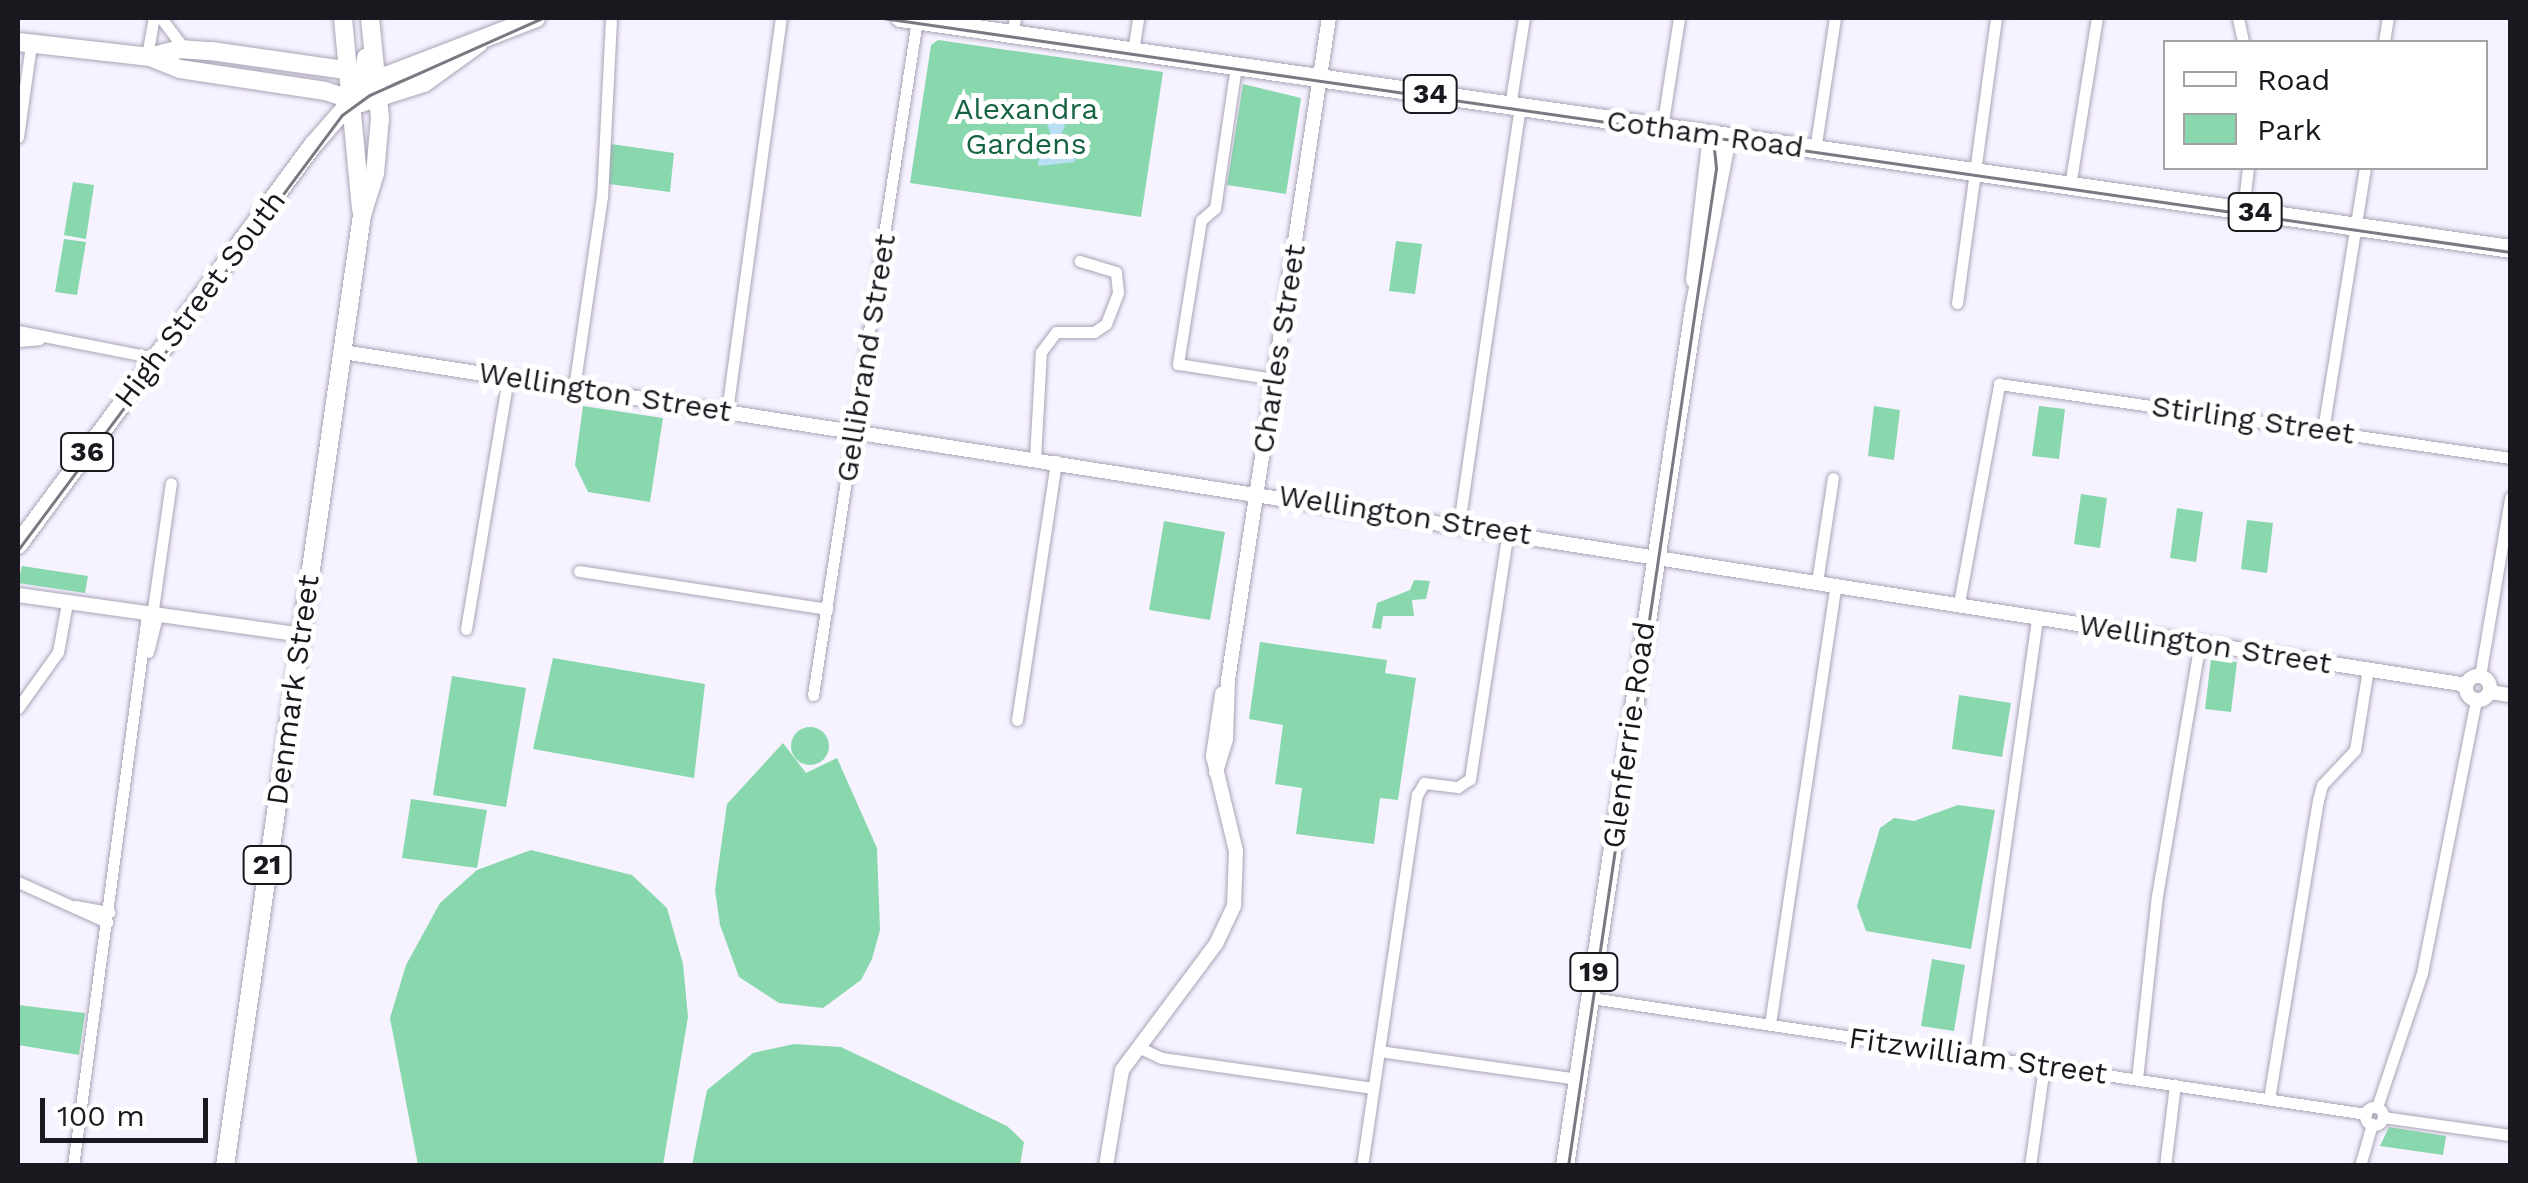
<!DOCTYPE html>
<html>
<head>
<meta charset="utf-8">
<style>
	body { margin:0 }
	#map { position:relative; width:2528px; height:1183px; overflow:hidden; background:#f6f2ff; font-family:"Work Sans",sans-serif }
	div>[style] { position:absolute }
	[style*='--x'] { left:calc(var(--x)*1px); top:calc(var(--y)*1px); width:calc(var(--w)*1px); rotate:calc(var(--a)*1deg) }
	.green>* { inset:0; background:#89d8ad }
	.round { border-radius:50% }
	.water>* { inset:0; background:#b9dff5 }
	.roads { filter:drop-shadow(0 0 2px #aaa3b7) drop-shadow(0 0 2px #aaa3b7) }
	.minor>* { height:11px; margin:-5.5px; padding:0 5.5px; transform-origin:5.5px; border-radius:5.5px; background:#fff }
	.minor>.ring { margin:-5.5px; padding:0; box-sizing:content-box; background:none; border:11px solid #fff; border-radius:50% }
	.tertiary>* { height:14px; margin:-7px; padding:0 7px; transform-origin:7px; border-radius:7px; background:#fff }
	.tertiary>.ring { margin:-7px; padding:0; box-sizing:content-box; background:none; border:14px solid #fff; border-radius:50% }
	.primary>* { height:18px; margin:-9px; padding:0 9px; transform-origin:9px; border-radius:9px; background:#fff }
	.tram>* { height:2.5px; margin:-1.25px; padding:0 1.25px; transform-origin:1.25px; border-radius:1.25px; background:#7b7881 }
	span { translate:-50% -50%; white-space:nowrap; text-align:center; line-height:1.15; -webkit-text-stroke:10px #fff; paint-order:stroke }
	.shield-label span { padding:2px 8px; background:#fff; border:2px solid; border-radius:8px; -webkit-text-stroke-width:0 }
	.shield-label { font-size:28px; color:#1a181f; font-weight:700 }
	.park-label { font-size:30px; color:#156341 }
	.street-label { font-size:30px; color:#1a181f }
	.frame { position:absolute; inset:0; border:20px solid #1a181f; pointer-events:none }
	.legend { position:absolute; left:2163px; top:40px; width:325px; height:130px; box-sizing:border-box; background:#fff; border:2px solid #a3a3a5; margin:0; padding:12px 18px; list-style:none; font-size:30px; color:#1a181f }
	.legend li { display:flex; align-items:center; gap:20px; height:50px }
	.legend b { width:50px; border:2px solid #a3a3a5 }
	.scale { position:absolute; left:40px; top:1098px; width:168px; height:45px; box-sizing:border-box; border:5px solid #1a181f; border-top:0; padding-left:12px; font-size:30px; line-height:35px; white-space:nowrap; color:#1a181f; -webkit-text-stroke:8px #fff; paint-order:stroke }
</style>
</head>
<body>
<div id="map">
	<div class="green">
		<div style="clip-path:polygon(938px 40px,1163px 72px,1141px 217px,910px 183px,931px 45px)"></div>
		<div style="clip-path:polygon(1243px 84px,1301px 98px,1286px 194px,1227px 185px)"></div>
		<div style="clip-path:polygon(611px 144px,674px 153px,670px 192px,609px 184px)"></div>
		<div style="clip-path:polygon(73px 182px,94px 185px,86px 239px,64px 235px)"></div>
		<div style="clip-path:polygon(64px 239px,86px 242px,77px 295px,55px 292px)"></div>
		<div style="clip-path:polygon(1396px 241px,1422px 244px,1415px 294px,1389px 291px)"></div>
		<div style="clip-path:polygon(583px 406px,663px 418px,650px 502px,588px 492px,575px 465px)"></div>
		<div style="clip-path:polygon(1874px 406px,1900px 410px,1894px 460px,1868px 456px)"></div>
		<div style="clip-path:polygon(2039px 406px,2065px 409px,2059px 459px,2032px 456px)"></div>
		<div style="clip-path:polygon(2081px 494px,2107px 498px,2100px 548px,2074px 544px)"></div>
		<div style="clip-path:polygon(2177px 508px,2203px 512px,2196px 562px,2170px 558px)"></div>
		<div style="clip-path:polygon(2247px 520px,2273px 523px,2267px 573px,2241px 569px)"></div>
		<div style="clip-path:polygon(1164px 521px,1225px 532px,1210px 620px,1149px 610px)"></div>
		<div style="clip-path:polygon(22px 566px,88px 576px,85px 593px,18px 583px)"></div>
		<div style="clip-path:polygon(1414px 580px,1430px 581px,1426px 599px,1412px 600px,1414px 616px,1383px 616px,1381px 629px,1372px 628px,1377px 603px,1410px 590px)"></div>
		<div style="clip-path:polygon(1260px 642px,1387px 660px,1385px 673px,1416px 678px,1398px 800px,1380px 798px,1374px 844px,1296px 834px,1302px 788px,1275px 784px,1283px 725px,1249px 719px)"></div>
		<div style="clip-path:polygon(553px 658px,705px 684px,694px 778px,533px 749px)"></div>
		<div style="clip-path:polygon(2211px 659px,2237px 662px,2231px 712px,2205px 709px)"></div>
		<div style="clip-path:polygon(452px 676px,526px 688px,506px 807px,433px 795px)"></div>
		<div style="clip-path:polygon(1959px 695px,2011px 703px,2002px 757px,1952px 749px)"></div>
		<div class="round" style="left:791px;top:727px;width:38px;height:38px"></div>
		<div style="clip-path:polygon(783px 743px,806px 773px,837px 758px,877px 848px,880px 930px,872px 959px,861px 980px,823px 1008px,779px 1003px,739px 977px,720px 925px,715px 890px,727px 804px)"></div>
		<div style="clip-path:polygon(411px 799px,487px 810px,477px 868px,402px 858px)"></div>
		<div style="clip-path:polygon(1958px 805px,1995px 810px,1971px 949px,1866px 931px,1857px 906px,1880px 828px,1894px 818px,1914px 821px)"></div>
		<div style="clip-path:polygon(531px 850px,632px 875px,667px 908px,683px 964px,688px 1017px,663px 1165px,418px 1165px,390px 1018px,406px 965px,440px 903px,477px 870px)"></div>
		<div style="clip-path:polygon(1932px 959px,1965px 965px,1954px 1031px,1921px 1026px)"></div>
		<div style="clip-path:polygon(18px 1005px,85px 1013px,79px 1055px,18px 1045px)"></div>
		<div style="clip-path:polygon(794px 1044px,841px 1047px,1007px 1126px,1024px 1142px,1020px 1165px,692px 1165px,707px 1090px,753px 1053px)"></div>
		<div style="clip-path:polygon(2389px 1127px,2446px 1136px,2443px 1155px,2380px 1146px)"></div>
	</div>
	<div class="water">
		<div style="clip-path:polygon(1064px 108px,1068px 117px,1061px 136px,1073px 142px,1075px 162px,1038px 166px,1040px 150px,1052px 137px,1042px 111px)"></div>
	</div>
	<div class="roads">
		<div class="minor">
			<div style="--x:161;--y:18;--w:39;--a:53"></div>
			<div style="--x:2238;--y:18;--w:25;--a:78"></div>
			<div style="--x:1012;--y:34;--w:16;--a:-79"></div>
			<div style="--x:2384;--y:42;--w:24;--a:-81"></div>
			<div style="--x:1133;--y:51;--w:33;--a:-81"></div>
			<div style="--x:147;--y:56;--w:39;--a:-80"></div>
			<div style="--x:1236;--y:66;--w:144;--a:98.4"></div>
			<div style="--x:1215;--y:208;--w:18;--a:139"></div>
			<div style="--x:1201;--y:220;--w:146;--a:99.1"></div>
			<div style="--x:1178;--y:364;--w:98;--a:8.8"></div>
			<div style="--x:1510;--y:106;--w:89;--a:-81"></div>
			<div style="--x:1662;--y:128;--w:111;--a:-81.2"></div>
			<div style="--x:18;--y:137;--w:94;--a:-82"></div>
			<div style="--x:1815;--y:150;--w:134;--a:-81.4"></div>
			<div style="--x:2070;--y:186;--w:170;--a:-80.9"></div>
			<div style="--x:2243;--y:210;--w:42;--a:-83.2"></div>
			<div style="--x:1957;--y:303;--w:288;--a:-82.2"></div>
			<div style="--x:18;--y:331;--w:141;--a:11.1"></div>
			<div style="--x:18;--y:341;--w:21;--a:-5"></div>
			<div style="--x:574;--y:388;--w:193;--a:-81.7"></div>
			<div style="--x:602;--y:197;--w:179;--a:-87.1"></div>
			<div style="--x:727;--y:411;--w:397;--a:-82.2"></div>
			<div style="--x:2323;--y:430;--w:265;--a:-80.9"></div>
			<div style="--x:1035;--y:458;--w:106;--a:-86.8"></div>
			<div style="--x:1041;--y:352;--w:25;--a:-53"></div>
			<div style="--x:1056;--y:332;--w:38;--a:0"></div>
			<div style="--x:1094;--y:332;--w:14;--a:-34"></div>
			<div style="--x:1106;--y:324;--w:34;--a:-69"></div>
			<div style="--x:1118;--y:292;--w:20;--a:-96"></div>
			<div style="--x:1116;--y:272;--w:38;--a:-163"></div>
			<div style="--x:1459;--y:524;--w:421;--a:-81.7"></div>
			<div style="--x:579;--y:571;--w:251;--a:8.7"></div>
			<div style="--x:1817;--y:582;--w:105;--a:-81.3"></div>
			<div style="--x:1959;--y:603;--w:223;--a:-79.6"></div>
			<div style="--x:1999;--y:384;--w:516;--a:8.24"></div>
			<div style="--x:152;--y:616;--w:134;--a:-81.9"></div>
			<div style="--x:466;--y:629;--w:255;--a:-80.5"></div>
			<div style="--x:148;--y:652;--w:36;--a:-76"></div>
			<div style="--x:2480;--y:676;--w:181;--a:-80.4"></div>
			<div style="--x:813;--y:695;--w:683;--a:-81.24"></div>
			<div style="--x:18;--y:708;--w:69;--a:-54.5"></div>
			<div style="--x:58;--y:652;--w:50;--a:-79.6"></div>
			<div style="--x:1017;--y:720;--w:262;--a:-81.4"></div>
			<div style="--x:18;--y:882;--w:98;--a:24.2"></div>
			<div style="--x:75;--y:906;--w:35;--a:10"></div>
			<div style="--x:1591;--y:998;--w:784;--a:8.51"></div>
			<div style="--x:1770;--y:1024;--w:445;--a:-81.5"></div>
			<div style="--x:1138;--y:1047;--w:26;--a:25"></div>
			<div style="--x:1162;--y:1058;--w:213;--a:8.1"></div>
			<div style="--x:1379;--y:1051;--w:201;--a:8"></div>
			<div style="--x:1975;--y:1055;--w:442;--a:-81.9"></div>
			<div style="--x:2137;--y:1079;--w:184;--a:-83.8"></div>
			<div style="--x:2157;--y:896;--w:257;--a:-80.4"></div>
			<div style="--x:2269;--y:1099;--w:303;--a:-80.7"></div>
			<div style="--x:2318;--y:800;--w:16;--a:-75"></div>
			<div style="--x:2322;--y:785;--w:48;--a:-46.7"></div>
			<div style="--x:2355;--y:750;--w:82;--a:-80.9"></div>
			<div style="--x:2377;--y:1107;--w:141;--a:-71.4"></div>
			<div style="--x:2422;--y:973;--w:278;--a:-78.8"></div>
			<div class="ring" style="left:2365px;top:1107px;width:7px;height:7px"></div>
			<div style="--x:2383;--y:1117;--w:128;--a:8.1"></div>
			<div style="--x:73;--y:1166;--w:556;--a:-82.35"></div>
			<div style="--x:1362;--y:1166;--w:375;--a:-81.6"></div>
			<div style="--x:1417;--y:795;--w:14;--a:-60"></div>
			<div style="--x:1424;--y:783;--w:34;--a:7"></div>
			<div style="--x:1458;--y:787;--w:14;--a:-34"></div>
			<div style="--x:1470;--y:779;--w:250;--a:-81.3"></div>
			<div style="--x:2030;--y:1166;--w:101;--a:-82"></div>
			<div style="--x:2165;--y:1166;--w:82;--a:-83"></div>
			<div style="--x:2360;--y:1166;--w:44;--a:-74.1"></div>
		</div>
		<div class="tertiary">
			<div style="--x:343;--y:352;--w:2149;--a:8.91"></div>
			<div style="--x:18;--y:595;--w:286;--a:8"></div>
			<div class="ring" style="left:2466px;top:676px;width:10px;height:10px"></div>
			<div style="--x:2490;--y:692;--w:20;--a:9"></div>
			<div style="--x:1216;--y:772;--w:34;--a:-73"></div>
			<div style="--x:1226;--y:739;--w:59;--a:-88.1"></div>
			<div style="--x:1228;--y:680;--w:670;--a:-81.33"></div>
			<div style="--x:1106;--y:1166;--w:97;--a:-80.5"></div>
			<div style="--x:1122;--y:1070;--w:157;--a:-53.3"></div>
			<div style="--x:1216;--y:944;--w:42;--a:-64.7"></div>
			<div style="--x:1234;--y:906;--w:55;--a:-87.9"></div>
			<div style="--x:1236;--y:851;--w:98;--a:-103.6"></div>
			<div style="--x:1213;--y:756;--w:63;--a:-81.7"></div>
		</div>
		<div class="primary">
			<div style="--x:343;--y:18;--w:192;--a:84.6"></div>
			<div style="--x:900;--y:18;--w:1626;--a:8.16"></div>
			<div style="--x:18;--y:42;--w:133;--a:6.5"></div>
			<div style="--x:150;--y:57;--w:32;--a:22"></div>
			<div style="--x:180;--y:69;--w:147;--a:8.6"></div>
			<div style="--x:325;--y:91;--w:38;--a:18"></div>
			<div style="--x:361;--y:103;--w:66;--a:-17.6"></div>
			<div style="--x:424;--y:83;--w:67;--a:-35.8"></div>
			<div style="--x:150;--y:57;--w:30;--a:-15"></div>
			<div style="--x:179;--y:49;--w:32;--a:4"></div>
			<div style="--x:211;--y:51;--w:177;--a:8.1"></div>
			<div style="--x:386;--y:76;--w:161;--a:-21.1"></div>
			<div style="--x:1695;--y:280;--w:146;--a:-83.3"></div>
			<div style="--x:18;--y:545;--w:498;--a:-53.6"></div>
			<div style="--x:314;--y:144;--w:72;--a:-49"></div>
			<div style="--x:361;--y:90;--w:33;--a:-81"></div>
			<div style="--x:225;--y:1166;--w:961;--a:-81.8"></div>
			<div style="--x:362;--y:215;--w:44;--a:-72.8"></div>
			<div style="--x:375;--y:173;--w:55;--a:-84.8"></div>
			<div style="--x:380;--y:118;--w:100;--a:-95.7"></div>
			<div style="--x:1565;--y:1166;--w:867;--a:-81.44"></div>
			<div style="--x:1694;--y:309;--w:175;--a:-79.1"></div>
		</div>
	</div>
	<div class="tram">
		<div style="--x:883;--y:18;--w:1644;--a:8.18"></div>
		<div style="--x:18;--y:550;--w:542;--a:-53.32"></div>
		<div style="--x:342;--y:115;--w:34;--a:-36"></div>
		<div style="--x:370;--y:95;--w:188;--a:-24.1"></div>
		<div style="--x:1568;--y:1166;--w:1009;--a:-81.56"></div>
		<div style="--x:1716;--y:168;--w:20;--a:-96"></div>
		<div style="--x:1714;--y:148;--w:22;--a:-133"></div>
	</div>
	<div class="shield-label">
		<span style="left:1430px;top:94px">34</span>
		<span style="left:2255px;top:212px">34</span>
		<span style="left:87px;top:452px">36</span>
		<span style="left:267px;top:865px">21</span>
		<span style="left:1594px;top:972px">19</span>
	</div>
	<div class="park-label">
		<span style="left:1026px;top:126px">Alexandra<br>Gardens</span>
	</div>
	<div class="street-label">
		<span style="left:1705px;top:134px;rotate:8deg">Cotham Road</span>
		<span style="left:200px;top:299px;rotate:-53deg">High Street South</span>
		<span style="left:1279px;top:349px;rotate:-81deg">Charles Street</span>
		<span style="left:866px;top:358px;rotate:-81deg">Gellibrand Street</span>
		<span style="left:605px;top:392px;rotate:9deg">Wellington Street</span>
		<span style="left:2253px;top:420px;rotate:8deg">Stirling Street</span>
		<span style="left:1405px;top:515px;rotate:9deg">Wellington Street</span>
		<span style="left:2205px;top:644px;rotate:9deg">Wellington Street</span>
		<span style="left:293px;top:690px;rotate:-82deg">Denmark Street</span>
		<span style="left:1629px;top:735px;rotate:-82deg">Glenferrie Road</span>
		<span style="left:1978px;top:1056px;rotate:8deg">Fitzwilliam Street</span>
	</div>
	<div class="frame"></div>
	<ul class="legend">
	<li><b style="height:12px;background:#fff"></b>Road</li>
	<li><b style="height:28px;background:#89d8ad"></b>Park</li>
	</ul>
	<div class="scale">100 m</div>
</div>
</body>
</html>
